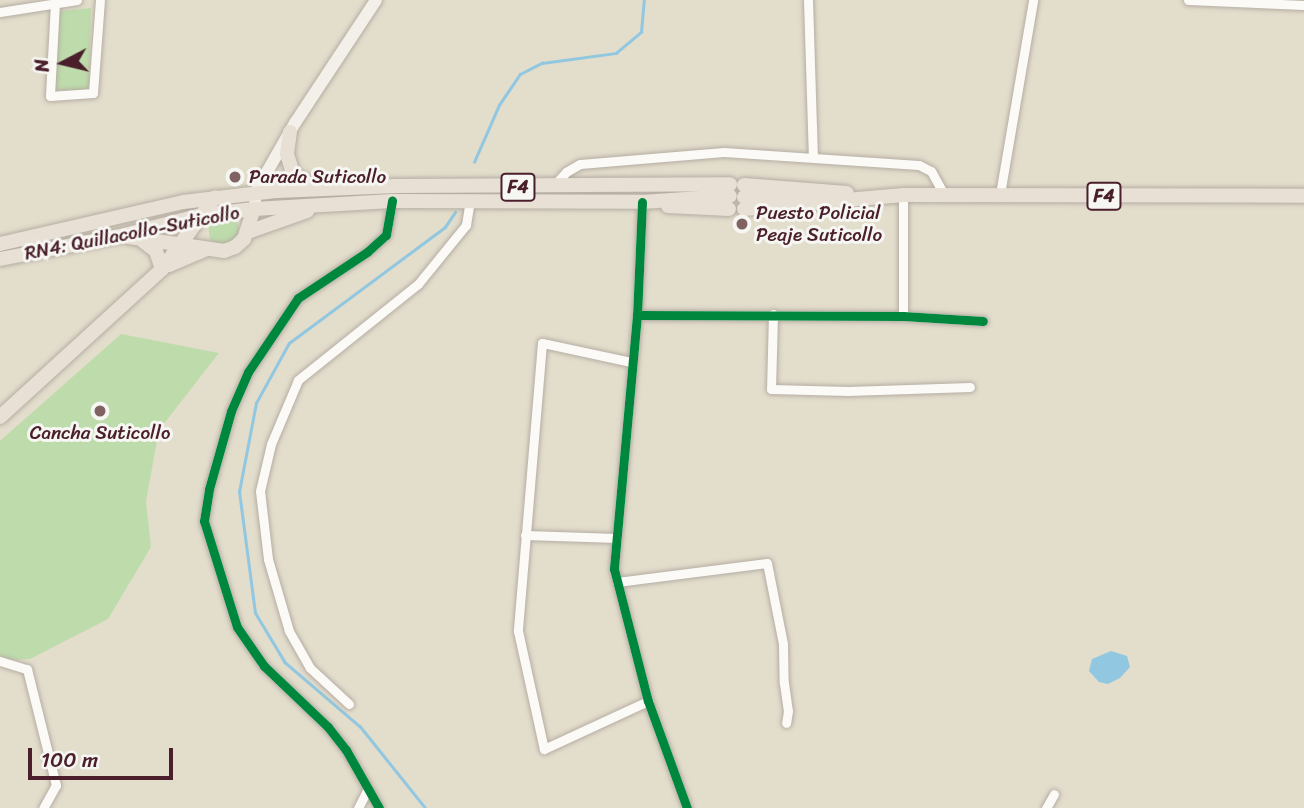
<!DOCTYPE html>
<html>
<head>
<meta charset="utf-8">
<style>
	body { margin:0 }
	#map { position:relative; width:1304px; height:808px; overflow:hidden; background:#e3ddcc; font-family:Sriracha,sans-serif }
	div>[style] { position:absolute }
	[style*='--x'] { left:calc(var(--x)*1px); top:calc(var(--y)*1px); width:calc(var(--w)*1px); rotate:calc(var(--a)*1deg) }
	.green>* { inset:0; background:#bedcab }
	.water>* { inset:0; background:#91c7e0 }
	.stream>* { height:2.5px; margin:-1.25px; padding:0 1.25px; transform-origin:1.25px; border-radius:1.25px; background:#91c7e0 }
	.roads { filter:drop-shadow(0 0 2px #b5ada3) drop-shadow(0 0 2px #b5ada3) }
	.minor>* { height:9px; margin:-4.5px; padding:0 4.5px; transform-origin:4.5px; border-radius:4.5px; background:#fbfaf7 }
	.secondary>* { height:12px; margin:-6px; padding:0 6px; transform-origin:6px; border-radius:6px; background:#f3f0e9 }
	.primary>* { height:14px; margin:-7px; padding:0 7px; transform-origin:7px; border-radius:7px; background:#e8e0d4 }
	.trunk>* { height:14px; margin:-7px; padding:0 7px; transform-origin:7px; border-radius:7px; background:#e8e0d4 }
	.cycleway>* { height:9px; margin:-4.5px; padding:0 4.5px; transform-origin:4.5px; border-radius:4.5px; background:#00873e }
	.dots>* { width:19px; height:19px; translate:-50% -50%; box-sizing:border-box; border:4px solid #f6f6f2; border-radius:50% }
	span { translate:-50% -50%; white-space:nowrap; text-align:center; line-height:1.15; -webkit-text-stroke:6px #f6f6f2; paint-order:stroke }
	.shield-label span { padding:2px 5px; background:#f6f6f2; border:2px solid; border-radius:5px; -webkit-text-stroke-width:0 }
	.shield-label { font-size:18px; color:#4a1f2b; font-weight:700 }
	.poi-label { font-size:19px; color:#4a1f2b }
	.left { translate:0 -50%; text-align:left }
	.street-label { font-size:19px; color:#4a1f2b }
	.north { position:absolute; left:28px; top:28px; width:70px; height:70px; -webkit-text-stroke:5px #f6f6f2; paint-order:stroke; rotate:263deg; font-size:19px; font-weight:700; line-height:28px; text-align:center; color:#4a1f2b }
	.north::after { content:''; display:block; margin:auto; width:24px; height:32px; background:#4a1f2b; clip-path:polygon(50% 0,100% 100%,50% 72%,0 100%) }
	.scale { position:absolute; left:28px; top:748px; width:145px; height:32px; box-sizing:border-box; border:4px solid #4a1f2b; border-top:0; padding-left:9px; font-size:21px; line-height:24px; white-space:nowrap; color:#4a1f2b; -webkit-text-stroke:5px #f6f6f2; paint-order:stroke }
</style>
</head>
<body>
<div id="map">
	<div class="green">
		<div style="clip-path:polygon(91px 8px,89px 85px,86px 90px,59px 90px,53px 83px,59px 11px)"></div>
		<div style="clip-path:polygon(236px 219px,240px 232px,230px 245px,214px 242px,210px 239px,208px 224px)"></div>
		<div style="clip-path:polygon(121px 334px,219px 353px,159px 430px,146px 501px,151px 547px,108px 619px,30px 659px,7px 660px,0 656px,0 441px)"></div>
	</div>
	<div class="water">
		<div style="clip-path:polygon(1111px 651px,1127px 656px,1130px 667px,1120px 678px,1108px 684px,1099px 682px,1089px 671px,1092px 659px)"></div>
	</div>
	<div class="stream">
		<div style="--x:474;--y:162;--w:62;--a:-66.3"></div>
		<div style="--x:499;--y:105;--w:37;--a:-56"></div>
		<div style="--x:520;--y:74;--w:25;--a:-27"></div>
		<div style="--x:542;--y:63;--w:75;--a:-7.7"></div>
		<div style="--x:616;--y:53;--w:33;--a:-40"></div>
		<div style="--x:641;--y:32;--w:32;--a:-85"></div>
		<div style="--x:425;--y:808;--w:104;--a:-128.7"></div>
		<div style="--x:360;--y:727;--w:99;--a:-139.5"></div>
		<div style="--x:285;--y:663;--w:58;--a:-121"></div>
		<div style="--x:255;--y:613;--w:122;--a:-97.5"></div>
		<div style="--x:239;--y:492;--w:91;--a:-79.2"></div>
		<div style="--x:256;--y:403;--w:68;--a:-61.2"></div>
		<div style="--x:289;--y:343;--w:194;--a:-36.6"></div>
		<div style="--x:445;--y:227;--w:18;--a:-56"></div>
	</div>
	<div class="roads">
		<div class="minor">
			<div style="--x:808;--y:0;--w:155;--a:88.2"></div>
			<div style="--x:1188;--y:0;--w:116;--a:2.5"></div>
			<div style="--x:55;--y:3;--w:93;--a:93.1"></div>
			<div style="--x:50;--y:96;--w:43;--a:-4"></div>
			<div style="--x:93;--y:93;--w:93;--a:-85.7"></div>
			<div style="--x:0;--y:12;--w:78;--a:-8.9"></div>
			<div style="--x:554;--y:185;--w:18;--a:-47"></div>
			<div style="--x:566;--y:172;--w:16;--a:-30"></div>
			<div style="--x:580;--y:164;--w:144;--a:-4.8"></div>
			<div style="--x:724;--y:152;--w:195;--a:3.8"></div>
			<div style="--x:919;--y:165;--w:13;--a:27"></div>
			<div style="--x:931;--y:171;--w:29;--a:61"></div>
			<div style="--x:1000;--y:194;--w:197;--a:-80.3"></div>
			<div style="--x:642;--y:202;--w:113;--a:92.5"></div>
			<div style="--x:637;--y:315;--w:255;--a:95.2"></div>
			<div style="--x:614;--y:569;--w:136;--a:75.6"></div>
			<div style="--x:648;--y:701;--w:114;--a:70"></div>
			<div style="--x:773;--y:314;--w:75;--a:91.5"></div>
			<div style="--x:771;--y:389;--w:77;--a:1.5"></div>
			<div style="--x:848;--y:391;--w:122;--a:-1.9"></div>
			<div style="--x:637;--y:315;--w:266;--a:0.2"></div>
			<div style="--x:903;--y:316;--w:80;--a:3.6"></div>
			<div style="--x:903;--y:316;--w:121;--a:-90"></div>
			<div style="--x:631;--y:362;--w:91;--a:-167.9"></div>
			<div style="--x:542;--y:343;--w:289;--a:94.8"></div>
			<div style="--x:518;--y:631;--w:121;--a:77.6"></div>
			<div style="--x:544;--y:749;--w:115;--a:-24.8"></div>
			<div style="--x:525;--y:535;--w:92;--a:1.9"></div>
			<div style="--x:617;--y:582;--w:151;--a:-7.2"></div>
			<div style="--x:767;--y:563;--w:83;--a:78.8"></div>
			<div style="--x:783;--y:644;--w:39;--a:89"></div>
			<div style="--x:784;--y:683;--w:28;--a:82"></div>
			<div style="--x:788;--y:711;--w:12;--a:99"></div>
			<div style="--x:0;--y:661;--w:28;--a:17"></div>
			<div style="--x:27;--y:669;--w:120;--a:76"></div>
			<div style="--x:56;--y:785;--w:26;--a:119"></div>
			<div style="--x:349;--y:704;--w:53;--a:-137.3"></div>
			<div style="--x:310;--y:668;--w:43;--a:-119.6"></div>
			<div style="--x:289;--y:631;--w:75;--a:-106.3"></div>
			<div style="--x:268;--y:559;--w:68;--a:-96.7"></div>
			<div style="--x:260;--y:491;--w:48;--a:-76.8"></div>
			<div style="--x:271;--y:444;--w:69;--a:-67.1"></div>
			<div style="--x:298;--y:380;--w:154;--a:-38.7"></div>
			<div style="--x:418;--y:284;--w:76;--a:-50.9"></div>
			<div style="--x:466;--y:225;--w:25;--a:-81"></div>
			<div style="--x:358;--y:808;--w:20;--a:-63"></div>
			<div style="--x:379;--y:808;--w:67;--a:-119.6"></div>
			<div style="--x:346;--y:750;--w:29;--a:-128"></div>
			<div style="--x:328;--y:727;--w:88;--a:-136.4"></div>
			<div style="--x:264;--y:666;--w:47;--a:-124.7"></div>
			<div style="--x:237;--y:627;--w:111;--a:-107.3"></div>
			<div style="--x:204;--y:521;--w:32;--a:-81"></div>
			<div style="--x:209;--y:489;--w:81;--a:-74.2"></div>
			<div style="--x:231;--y:411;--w:43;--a:-66.4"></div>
			<div style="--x:248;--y:372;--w:89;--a:-56"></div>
			<div style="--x:298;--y:298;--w:83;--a:-33.7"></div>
			<div style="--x:367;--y:252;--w:25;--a:-42"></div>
			<div style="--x:386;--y:235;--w:35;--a:-80"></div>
			<div style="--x:1046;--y:808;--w:16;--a:-60"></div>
		</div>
		<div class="secondary">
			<div style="--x:255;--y:200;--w:7;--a:-90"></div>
			<div style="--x:255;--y:193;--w:81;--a:-60.3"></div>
			<div style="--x:295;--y:123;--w:147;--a:-56.6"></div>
		</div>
		<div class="primary">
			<div style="--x:169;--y:265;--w:39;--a:-23"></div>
			<div style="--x:0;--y:417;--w:219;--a:-42.4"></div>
			<div style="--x:162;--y:269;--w:89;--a:-53.6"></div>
		</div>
		<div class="trunk">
			<div style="--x:290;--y:132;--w:22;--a:98"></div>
			<div style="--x:287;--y:154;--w:21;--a:73"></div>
			<div style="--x:293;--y:174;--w:27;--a:31"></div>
			<div style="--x:744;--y:185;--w:103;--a:4.4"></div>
			<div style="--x:744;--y:197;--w:55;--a:1"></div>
			<div style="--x:668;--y:206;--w:61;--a:2.8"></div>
			<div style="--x:744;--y:209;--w:160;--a:-5"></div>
			<div style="--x:903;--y:195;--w:401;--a:0.1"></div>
			<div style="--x:248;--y:232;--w:63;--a:-19.6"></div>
			<div style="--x:129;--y:237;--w:96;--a:8.4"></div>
			<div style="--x:224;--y:251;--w:12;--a:-20"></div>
			<div style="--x:235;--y:247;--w:12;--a:-42"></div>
			<div style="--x:244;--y:239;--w:32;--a:-72"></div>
			<div style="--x:143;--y:241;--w:16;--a:38"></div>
			<div style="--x:156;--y:251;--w:19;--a:72"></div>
			<div style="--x:0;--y:244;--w:188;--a:-12.9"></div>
			<div style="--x:183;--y:202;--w:95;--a:-6.7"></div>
			<div style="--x:277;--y:191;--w:119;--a:-2.4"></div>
			<div style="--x:396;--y:186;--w:334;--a:-0.3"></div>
			<div style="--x:0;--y:259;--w:122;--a:-10.9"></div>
			<div style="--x:120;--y:236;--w:85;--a:-14.4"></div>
			<div style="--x:202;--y:215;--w:52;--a:-6.6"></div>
			<div style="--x:254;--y:209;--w:138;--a:-3.3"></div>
			<div style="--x:392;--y:201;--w:250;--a:0.2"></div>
			<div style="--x:642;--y:202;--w:88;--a:-3.9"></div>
		</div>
	</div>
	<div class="cycleway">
		<div style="--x:642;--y:202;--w:113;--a:92.5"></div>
		<div style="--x:637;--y:315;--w:255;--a:95.2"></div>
		<div style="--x:614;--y:569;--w:136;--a:75.6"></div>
		<div style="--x:648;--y:701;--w:114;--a:70"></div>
		<div style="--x:637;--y:315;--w:266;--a:0.2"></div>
		<div style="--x:903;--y:316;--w:80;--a:3.6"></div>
		<div style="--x:379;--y:808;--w:67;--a:-119.6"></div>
		<div style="--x:346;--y:750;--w:29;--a:-128"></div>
		<div style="--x:328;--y:727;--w:88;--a:-136.4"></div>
		<div style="--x:264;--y:666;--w:47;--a:-124.7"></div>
		<div style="--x:237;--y:627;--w:111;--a:-107.3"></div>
		<div style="--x:204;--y:521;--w:32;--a:-81"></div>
		<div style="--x:209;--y:489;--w:81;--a:-74.2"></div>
		<div style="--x:231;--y:411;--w:43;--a:-66.4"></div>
		<div style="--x:248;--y:372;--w:89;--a:-56"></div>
		<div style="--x:298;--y:298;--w:83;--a:-33.7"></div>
		<div style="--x:367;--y:252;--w:25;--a:-42"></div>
		<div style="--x:386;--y:235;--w:35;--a:-80"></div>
	</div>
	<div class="dots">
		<div style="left:235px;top:177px;background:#806263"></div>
		<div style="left:742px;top:224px;background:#806263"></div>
		<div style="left:100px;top:411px;background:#806263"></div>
	</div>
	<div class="shield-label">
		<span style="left:518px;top:187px">F4</span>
		<span style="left:1104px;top:196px">F4</span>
	</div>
	<div class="poi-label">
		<span class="left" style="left:249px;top:177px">Parada Suticollo</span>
		<span class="left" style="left:756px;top:224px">Puesto Policial<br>Peaje Suticollo</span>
		<span style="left:100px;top:433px">Cancha Suticollo</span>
	</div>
	<div class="street-label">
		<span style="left:132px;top:233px;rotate:-11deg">RN4: Quillacollo-Suticollo</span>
	</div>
	<div class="north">N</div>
	<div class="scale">100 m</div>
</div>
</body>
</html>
